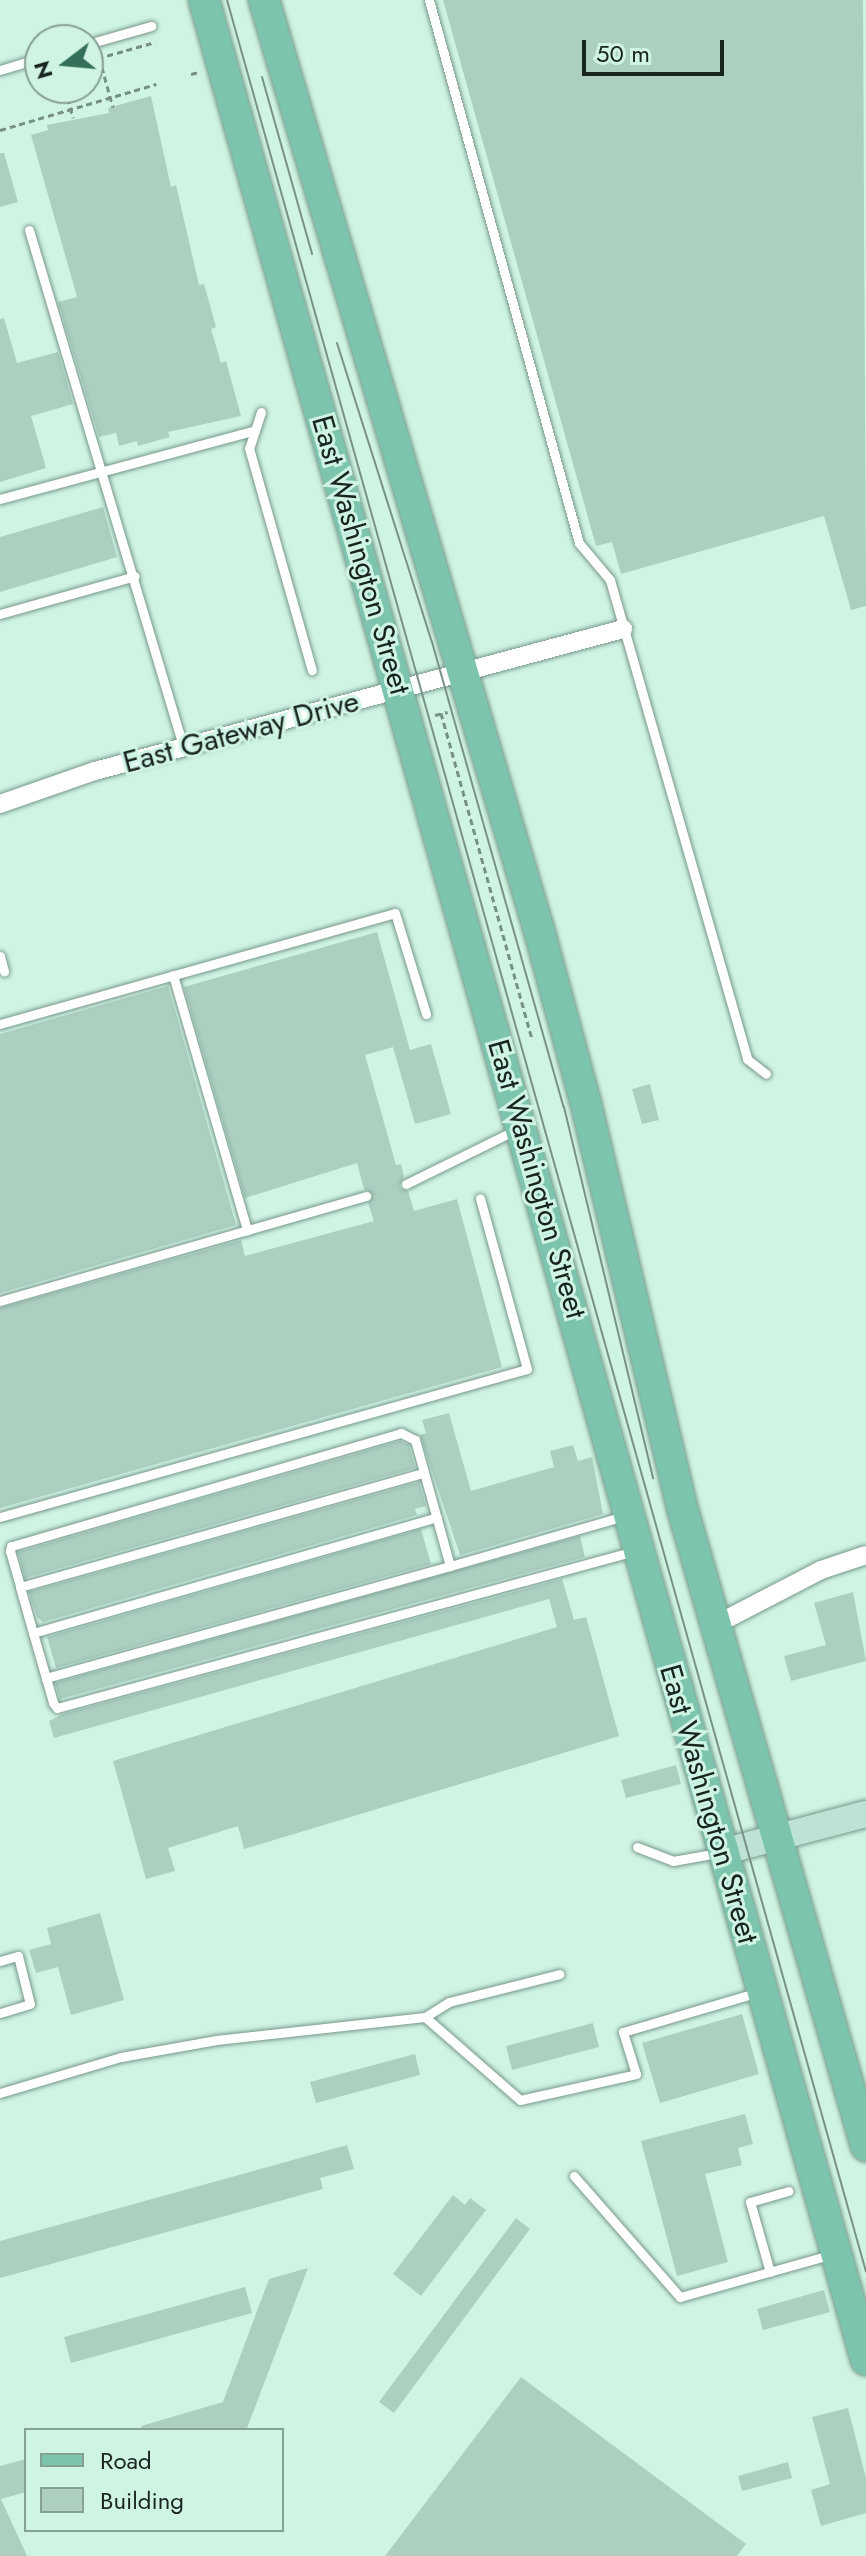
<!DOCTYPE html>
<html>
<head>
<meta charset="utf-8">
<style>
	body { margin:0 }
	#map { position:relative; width:866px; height:2556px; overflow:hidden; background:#d0f4e4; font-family:Jost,sans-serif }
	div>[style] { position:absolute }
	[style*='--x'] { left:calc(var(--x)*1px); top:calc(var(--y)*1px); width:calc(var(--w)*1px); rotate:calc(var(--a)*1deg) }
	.building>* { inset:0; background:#accfc0 }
	.path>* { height:3px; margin-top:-1.5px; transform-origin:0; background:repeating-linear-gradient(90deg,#779085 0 6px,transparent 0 10px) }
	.roads { filter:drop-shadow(0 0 2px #77988a) drop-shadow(0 0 2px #77988a) }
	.lane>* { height:9px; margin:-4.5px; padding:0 4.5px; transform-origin:4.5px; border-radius:4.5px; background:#fff }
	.street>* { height:18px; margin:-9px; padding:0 9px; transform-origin:9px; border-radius:9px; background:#fff }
	.secondary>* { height:26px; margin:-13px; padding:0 13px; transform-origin:13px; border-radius:13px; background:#bee2d6 }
	.primary>* { height:30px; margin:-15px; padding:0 15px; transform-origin:15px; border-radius:15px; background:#7dc4ae }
	.tram>* { height:2px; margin:-1px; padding:0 1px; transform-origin:1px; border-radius:1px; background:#789286 }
	span { translate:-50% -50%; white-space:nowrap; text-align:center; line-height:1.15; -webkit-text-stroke:6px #d0f4e4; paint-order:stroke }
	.street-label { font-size:30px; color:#18251f }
	.legend { position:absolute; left:24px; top:2428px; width:260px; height:104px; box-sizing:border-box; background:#d0f4e4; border:2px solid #86a195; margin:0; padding:10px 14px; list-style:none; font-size:24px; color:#18251f }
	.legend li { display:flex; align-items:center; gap:16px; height:40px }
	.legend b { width:40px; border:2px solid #86a195 }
	.north { position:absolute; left:24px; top:24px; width:80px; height:80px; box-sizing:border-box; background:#d0f4e4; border:2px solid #86a195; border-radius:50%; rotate:254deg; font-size:22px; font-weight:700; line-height:32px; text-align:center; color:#18251f }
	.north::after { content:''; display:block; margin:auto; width:28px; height:36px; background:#346f5a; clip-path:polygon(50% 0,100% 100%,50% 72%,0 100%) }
	.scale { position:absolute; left:582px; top:40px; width:142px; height:36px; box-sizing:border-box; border:4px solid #18251f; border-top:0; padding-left:10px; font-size:24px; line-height:28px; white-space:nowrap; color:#18251f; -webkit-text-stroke:6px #d0f4e4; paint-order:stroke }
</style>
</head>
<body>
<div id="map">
	<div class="building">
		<div style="clip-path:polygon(443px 0,863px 0,866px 606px,851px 610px,824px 516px,621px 574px,612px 542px,596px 546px)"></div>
		<div style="clip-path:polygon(151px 96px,171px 187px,176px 185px,199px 285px,204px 284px,216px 327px,211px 329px,221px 363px,226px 361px,241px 416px,168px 432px,170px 437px,138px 446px,137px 441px,119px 446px,116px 433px,99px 437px,58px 302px,77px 297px,31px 135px,48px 130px,47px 125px,109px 113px,108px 108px)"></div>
		<div style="clip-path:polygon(0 153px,4px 153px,18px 202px,0 207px)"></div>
		<div style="clip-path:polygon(4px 318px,17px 363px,58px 352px,73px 404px,31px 416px,46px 468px,0 482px,0 319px)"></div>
		<div style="clip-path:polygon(103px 507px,117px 557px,0 592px,0 537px)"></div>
		<div style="clip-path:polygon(377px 932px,410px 1050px,431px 1044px,451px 1114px,415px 1124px,393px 1047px,365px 1055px,396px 1165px,401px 1164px,404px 1177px,399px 1187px,408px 1191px,414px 1211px,457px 1199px,502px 1367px,0 1508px,0 1308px,241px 1240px,245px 1256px,374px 1221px,368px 1203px,373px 1195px,364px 1189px,357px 1163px,245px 1198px,184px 987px)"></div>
		<div style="clip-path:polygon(168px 986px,236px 1225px,0 1293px,0 1034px)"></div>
		<div style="clip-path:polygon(650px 1084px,659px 1120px,642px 1124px,632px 1089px)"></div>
		<div style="clip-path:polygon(449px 1413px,471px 1491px,554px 1467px,550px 1451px,573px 1445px,578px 1461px,592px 1457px,603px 1514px,460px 1555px,420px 1435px,426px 1433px,422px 1420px)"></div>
		<div style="clip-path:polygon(400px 1441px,409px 1445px,415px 1468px,25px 1578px,18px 1552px)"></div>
		<div style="clip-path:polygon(419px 1482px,426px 1506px,415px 1509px,417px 1515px,43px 1622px,37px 1617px,29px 1592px)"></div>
		<div style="clip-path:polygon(421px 1529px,431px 1564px,56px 1668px,47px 1637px)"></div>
		<div style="clip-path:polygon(580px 1536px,585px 1557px,60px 1699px,55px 1683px)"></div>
		<div style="clip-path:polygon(562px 1579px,574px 1620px,586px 1617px,619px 1736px,570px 1751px,244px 1849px,238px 1826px,168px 1848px,175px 1871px,146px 1879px,113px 1761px,557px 1627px,549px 1599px,54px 1738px,49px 1721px,63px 1714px)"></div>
		<div style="clip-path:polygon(853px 1592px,866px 1661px,791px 1681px,784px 1656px,826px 1645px,814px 1603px)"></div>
		<div style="clip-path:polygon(676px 1765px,681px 1784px,626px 1798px,621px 1780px)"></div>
		<div style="clip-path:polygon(100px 1913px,124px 2000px,71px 2015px,58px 1967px,36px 1973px,29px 1950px,51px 1944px,47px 1928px)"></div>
		<div style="clip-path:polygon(742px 2014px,759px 2074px,660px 2103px,642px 2043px)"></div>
		<div style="clip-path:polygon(593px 2023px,599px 2047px,512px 2070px,506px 2046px)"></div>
		<div style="clip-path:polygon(415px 2054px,420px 2075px,316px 2103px,310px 2082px)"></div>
		<div style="clip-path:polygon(745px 2114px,753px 2144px,738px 2148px,742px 2165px,705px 2174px,728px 2262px,677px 2276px,641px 2141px)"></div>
		<div style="clip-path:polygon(347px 2145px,354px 2169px,320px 2178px,323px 2189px,0 2278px,0 2241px)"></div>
		<div style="clip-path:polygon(453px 2195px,465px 2205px,470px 2198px,486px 2210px,421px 2296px,393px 2274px)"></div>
		<div style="clip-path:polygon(516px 2218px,530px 2229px,394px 2413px,379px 2402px)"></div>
		<div style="clip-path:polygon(308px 2268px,247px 2428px,142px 2430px,141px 2426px,223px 2402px,269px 2279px)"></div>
		<div style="clip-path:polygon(245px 2287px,252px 2313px,71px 2363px,64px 2337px)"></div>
		<div style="clip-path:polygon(824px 2290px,830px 2312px,763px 2330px,757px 2309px)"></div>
		<div style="clip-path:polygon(521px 2377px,746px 2544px,737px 2556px,385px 2556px)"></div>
		<div style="clip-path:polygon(848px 2408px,866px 2478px,866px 2513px,821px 2526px,811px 2490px,830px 2484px,812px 2417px)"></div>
		<div style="clip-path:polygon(26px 2459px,26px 2492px,1px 2499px,27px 2556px,0 2556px,0 2466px)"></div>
		<div style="clip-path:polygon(788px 2462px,792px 2478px,742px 2491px,738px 2476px)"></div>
	</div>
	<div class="path">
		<div style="--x:99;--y:57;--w:52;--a:74.4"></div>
		<div style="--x:88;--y:61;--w:70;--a:-15.8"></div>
		<div style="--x:191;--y:74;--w:8;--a:-14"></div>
		<div style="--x:31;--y:77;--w:9;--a:-13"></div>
		<div style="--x:65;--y:88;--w:31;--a:75"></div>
		<div style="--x:0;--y:130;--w:163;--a:-16.4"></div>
		<div style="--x:441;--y:713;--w:337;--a:74.4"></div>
		<div style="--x:435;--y:715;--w:13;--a:-13"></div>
	</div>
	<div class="roads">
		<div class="lane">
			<div style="--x:429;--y:0;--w:563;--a:74.56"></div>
			<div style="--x:579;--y:543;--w:48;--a:50"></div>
			<div style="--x:610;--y:580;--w:498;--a:74"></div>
			<div style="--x:747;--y:1059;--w:24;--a:38"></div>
			<div style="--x:88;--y:44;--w:66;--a:-15.9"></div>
			<div style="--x:0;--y:70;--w:42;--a:-16.7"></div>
			<div style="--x:29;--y:230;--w:538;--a:73.38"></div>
			<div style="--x:261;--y:412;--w:38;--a:108"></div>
			<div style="--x:249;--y:448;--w:231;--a:74.2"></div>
			<div style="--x:0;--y:499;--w:264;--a:-15.1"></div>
			<div style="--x:0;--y:614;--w:140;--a:-15.7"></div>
			<div style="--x:0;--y:956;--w:16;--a:75"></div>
			<div style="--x:173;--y:975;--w:266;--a:73.8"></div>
			<div style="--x:0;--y:1024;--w:410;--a:-15.7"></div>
			<div style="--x:395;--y:913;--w:106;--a:72.9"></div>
			<div style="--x:406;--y:1184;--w:125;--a:-26.2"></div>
			<div style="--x:0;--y:1301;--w:381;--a:-16"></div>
			<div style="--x:0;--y:1517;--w:547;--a:-15.69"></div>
			<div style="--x:527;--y:1369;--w:177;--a:-105.4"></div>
			<div style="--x:450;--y:1566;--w:181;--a:-16"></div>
			<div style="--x:20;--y:1587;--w:420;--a:-15.8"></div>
			<div style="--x:33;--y:1633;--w:420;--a:-16"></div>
			<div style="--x:46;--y:1678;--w:419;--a:-15.5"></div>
			<div style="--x:450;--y:1566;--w:131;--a:-105.5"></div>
			<div style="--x:415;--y:1440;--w:16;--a:-153"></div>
			<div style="--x:401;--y:1433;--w:406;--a:163.8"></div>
			<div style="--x:11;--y:1546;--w:5;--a:101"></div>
			<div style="--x:10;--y:1551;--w:37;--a:74"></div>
			<div style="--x:20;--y:1587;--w:48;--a:74.2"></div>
			<div style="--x:33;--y:1633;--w:47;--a:73.9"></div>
			<div style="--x:46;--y:1678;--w:26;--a:74"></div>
			<div style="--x:53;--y:1703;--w:6;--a:51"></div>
			<div style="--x:57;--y:1708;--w:599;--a:-15.2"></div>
			<div style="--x:637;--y:1847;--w:39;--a:21"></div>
			<div style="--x:673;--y:1861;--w:46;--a:-10.1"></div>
			<div style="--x:0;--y:1961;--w:19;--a:-16"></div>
			<div style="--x:18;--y:1956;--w:49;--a:76"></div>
			<div style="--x:30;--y:2004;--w:31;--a:163"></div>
			<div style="--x:425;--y:2017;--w:28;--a:-32"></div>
			<div style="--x:449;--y:2002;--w:114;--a:-14.2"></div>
			<div style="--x:0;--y:2093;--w:126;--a:-16.6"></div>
			<div style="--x:121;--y:2057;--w:97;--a:-10.1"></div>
			<div style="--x:216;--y:2040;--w:210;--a:-6.3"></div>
			<div style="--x:425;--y:2017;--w:126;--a:41.1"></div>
			<div style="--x:520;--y:2100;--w:119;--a:-12.6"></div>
			<div style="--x:636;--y:2074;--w:44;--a:-107.2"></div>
			<div style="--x:623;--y:2032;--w:142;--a:-16.4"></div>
			<div style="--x:574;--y:2176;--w:161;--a:48.8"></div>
			<div style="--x:680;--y:2297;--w:159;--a:-15.7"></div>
			<div style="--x:770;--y:2272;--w:73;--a:-105.9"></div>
			<div style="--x:750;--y:2202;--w:40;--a:-16"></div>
		</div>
		<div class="street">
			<div style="--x:0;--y:804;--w:101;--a:-19.2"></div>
			<div style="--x:95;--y:771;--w:547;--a:-15.05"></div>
			<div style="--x:715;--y:1625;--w:119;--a:-27.4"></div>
			<div style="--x:821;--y:1570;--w:47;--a:-18.4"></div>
		</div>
		<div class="secondary">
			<div style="--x:722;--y:1852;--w:149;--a:-14.8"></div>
		</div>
		<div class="primary">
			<div style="--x:204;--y:0;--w:2451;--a:74.33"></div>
			<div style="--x:264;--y:0;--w:970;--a:73.53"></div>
			<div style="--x:539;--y:930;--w:176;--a:74.9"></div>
			<div style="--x:585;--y:1100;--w:423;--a:76.6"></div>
			<div style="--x:683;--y:1511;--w:661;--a:73.92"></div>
		</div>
	</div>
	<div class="tram">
		<div style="--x:227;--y:0;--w:2360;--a:74.29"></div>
		<div style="--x:262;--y:77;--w:184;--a:74.2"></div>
		<div style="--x:337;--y:343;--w:314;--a:72.4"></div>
		<div style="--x:432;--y:642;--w:483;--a:74.2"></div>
		<div style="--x:564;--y:1107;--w:382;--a:76.5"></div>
	</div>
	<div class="street-label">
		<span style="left:361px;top:555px;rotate:74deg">East Washington Street</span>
		<span style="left:241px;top:732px;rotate:-15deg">East Gateway Drive</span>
		<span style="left:537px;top:1179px;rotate:74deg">East Washington Street</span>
		<span style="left:709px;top:1804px;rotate:74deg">East Washington Street</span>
	</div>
	<ul class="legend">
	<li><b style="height:10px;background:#7dc4ae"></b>Road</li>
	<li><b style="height:22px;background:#accfc0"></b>Building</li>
	</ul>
	<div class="north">N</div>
	<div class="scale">50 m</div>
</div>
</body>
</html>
